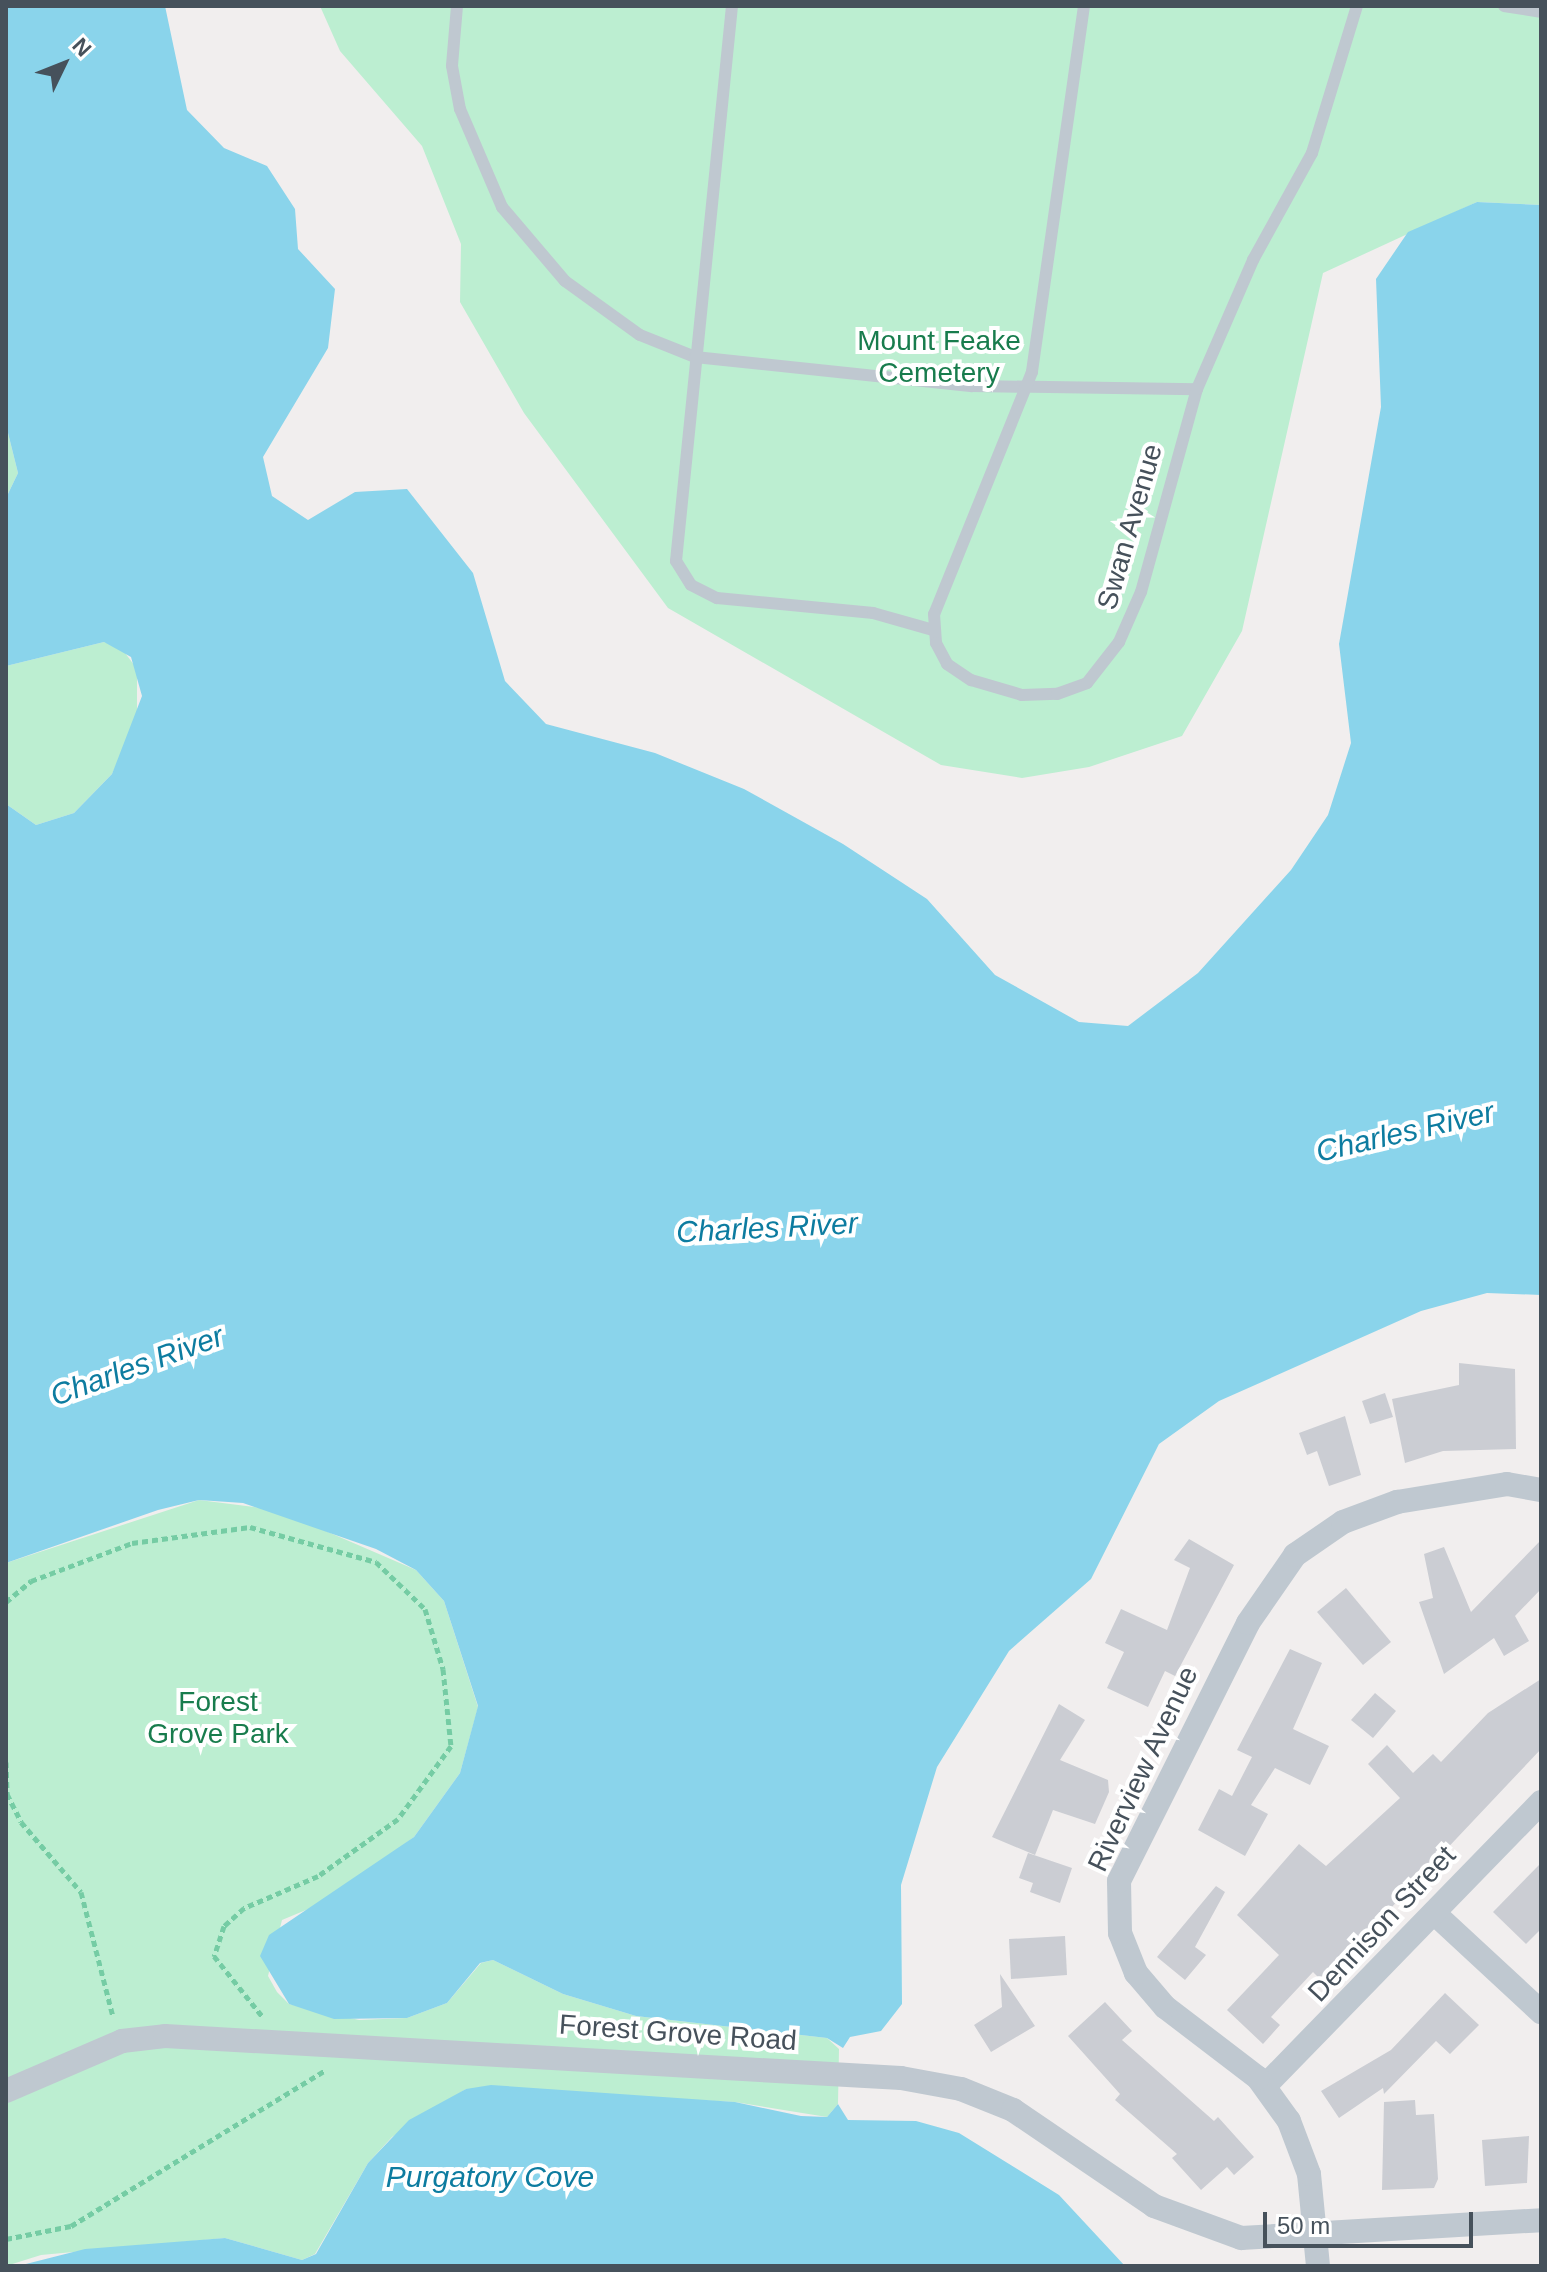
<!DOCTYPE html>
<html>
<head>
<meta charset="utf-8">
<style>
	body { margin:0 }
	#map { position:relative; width:1547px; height:2272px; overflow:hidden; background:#f1eeee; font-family:Helvetica,sans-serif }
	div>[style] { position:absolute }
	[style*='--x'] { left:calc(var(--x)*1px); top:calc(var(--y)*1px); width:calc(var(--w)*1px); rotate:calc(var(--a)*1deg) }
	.green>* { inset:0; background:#bceed1 }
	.water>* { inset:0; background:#8ad4eb }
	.building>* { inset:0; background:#cbcdd3 }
	.path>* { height:5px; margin-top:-2.5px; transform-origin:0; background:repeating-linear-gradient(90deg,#75cca4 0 6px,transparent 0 10px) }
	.lane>* { height:12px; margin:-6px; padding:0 6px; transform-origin:6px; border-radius:6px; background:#bfc8d0 }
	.street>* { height:24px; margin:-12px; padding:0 12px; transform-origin:12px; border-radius:12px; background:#bfc8d0 }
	span { translate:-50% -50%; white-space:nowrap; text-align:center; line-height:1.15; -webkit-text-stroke:8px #fff; paint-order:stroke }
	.park-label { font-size:28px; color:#187c4d }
	.street-label { font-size:28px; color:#46515b }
	.water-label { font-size:30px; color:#0d7ca0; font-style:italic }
	.frame { position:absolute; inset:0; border:8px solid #46515b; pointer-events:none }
	.north { position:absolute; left:24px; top:24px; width:80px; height:80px; -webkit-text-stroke:6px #fff; paint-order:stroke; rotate:47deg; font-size:22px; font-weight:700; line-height:32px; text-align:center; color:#46515b }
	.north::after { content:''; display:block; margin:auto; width:28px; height:36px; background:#46515b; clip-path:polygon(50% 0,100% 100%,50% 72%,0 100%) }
	.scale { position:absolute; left:1263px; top:2212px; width:210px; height:36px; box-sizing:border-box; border:4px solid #46515b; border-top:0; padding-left:10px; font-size:24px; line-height:28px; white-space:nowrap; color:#46515b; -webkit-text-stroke:6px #fff; paint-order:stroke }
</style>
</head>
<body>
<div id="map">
	<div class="green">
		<div style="clip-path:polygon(320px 6px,1541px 6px,1541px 205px,1477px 202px,1323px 273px,1242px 631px,1182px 736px,1089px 767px,1022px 778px,941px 765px,668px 608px,524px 413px,460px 302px,461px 244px,422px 146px,340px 51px)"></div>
		<div style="clip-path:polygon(6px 425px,18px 473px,6px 498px)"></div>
		<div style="clip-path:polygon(104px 642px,120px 646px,137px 669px,137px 719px,112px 774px,74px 813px,36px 825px,6px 804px,6px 666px)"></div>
		<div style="clip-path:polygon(199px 1500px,277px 1510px,416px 1570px,444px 1601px,478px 1707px,460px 1773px,414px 1837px,330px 1900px,282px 1920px,268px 1976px,277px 1992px,289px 2004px,359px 2020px,407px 2018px,447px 2003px,481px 1963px,493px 1960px,563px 1994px,636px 2016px,827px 2038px,839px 2049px,838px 2104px,827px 2117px,735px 2102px,466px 2089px,392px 2137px,368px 2163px,315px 2254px,302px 2260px,225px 2238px,41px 2255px,6px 2266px,6px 1563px)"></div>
	</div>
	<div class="water">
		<div style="clip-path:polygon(6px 6px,165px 6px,187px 110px,224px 148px,267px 166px,295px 209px,298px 249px,335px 289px,328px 348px,263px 457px,272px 496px,308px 520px,355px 492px,407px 489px,473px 573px,505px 681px,546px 724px,655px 753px,744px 789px,843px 844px,927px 899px,995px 975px,1079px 1022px,1128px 1026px,1198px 973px,1291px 870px,1328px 815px,1351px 743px,1339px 644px,1381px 407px,1376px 279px,1408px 232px,1477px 202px,1541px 205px,1541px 1295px,1487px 1293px,1421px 1311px,1219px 1401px,1159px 1444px,1091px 1579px,1009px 1651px,937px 1767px,901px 1885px,902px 2004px,881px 2031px,850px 2037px,843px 2048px,827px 2038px,636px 2016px,563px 1994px,493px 1960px,480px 1963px,447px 2003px,407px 2018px,334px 2019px,289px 2004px,260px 1956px,269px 1935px,414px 1837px,460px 1773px,478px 1706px,444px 1601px,416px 1570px,376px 1549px,243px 1503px,199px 1500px,158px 1510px,6px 1563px,6px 804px,36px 825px,74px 813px,112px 774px,142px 696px,131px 657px,104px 642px,6px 666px,6px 498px,18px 473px,6px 425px)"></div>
		<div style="clip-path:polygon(491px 2085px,735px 2102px,801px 2116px,827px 2117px,838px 2104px,848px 2120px,916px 2121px,959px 2133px,1059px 2195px,1125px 2266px,18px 2266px,85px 2249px,225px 2238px,302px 2260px,316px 2254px,368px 2163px,409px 2120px,466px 2089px)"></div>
	</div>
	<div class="building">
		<div style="clip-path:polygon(1459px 1363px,1515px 1369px,1516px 1449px,1443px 1451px,1405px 1463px,1392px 1399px,1459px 1385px)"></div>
		<div style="clip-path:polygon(1385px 1393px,1393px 1417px,1370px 1424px,1362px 1401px)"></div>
		<div style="clip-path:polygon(1345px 1416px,1361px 1475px,1329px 1486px,1317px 1451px,1307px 1455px,1299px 1433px)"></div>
		<div style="clip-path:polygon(1189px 1539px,1234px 1565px,1175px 1676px,1165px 1671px,1148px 1707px,1107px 1688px,1124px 1652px,1105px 1643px,1121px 1609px,1167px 1630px,1190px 1568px,1174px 1560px)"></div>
		<div style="clip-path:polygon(1541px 1540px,1541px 1589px,1515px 1616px,1529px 1641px,1504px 1656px,1494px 1638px,1444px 1674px,1419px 1602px,1433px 1598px,1424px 1554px,1444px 1547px,1471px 1612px)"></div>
		<div style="clip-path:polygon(1346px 1588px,1391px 1642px,1363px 1665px,1317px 1612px)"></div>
		<div style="clip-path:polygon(1290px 1649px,1322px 1663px,1293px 1729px,1329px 1746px,1310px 1785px,1275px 1768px,1251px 1805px,1268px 1814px,1245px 1856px,1198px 1830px,1219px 1789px,1232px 1796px,1252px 1757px,1237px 1750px)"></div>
		<div style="clip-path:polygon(1541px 1679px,1541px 1749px,1322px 1981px,1313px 1972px,1271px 2017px,1280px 2025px,1263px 2044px,1227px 2010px,1279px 1955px,1237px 1915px,1299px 1844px,1326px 1866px,1400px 1798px,1368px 1764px,1387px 1745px,1413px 1773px,1433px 1754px,1441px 1762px,1488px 1713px)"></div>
		<div style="clip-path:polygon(1375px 1693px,1396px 1711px,1373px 1738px,1351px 1720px)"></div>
		<div style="clip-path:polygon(1059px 1704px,1085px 1720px,1060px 1760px,1108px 1780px,1109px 1792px,1095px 1824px,1053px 1810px,1035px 1855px,992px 1837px)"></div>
		<div style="clip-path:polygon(1028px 1853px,1072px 1868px,1060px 1903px,1030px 1892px,1033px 1883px,1019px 1878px)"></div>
		<div style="clip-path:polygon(1541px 1863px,1541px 1929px,1526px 1944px,1493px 1912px)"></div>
		<div style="clip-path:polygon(1216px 1886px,1225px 1892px,1195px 1947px,1206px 1955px,1185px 1980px,1157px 1957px)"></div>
		<div style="clip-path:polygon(1065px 1936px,1067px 1975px,1011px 1979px,1009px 1939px)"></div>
		<div style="clip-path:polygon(1000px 1974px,1035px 2026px,991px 2052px,974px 2025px,1002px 2007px)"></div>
		<div style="clip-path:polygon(1445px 1993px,1479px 2025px,1450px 2054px,1436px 2041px,1384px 2094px,1383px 2088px,1339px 2118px,1321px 2091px,1391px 2050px)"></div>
		<div style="clip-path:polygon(1105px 2002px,1132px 2031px,1122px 2040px,1214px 2121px,1218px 2117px,1254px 2157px,1234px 2175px,1227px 2167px,1201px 2190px,1172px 2158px,1177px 2154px,1115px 2100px,1120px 2094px,1068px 2036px)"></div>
		<div style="clip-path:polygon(1415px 2100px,1416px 2115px,1434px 2114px,1438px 2179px,1434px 2188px,1382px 2190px,1384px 2102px)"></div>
		<div style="clip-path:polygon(1529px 2136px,1527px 2183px,1485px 2186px,1482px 2140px)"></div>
	</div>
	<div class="path">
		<div style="--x:6;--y:1602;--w:33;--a:-40"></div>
		<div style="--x:31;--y:1581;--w:108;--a:-20.6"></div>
		<div style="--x:132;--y:1543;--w:119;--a:-7.7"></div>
		<div style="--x:250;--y:1527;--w:131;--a:15.5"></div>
		<div style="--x:376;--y:1562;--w:68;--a:43.8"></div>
		<div style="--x:425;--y:1609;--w:63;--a:73.3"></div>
		<div style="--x:443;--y:1669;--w:77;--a:84.1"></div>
		<div style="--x:451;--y:1746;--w:90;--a:126"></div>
		<div style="--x:398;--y:1819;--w:98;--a:144.5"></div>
		<div style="--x:318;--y:1876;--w:81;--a:156.6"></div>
		<div style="--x:244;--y:1908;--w:27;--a:138"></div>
		<div style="--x:224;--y:1926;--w:32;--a:108"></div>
		<div style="--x:214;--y:1956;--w:77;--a:51.3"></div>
		<div style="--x:6;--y:1762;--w:32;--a:88"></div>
		<div style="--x:7;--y:1794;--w:31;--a:63"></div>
		<div style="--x:21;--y:1822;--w:92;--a:49.4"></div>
		<div style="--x:81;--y:1892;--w:129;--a:75.6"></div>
		<div style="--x:6;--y:2239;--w:66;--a:-11.3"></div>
		<div style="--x:71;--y:2226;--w:297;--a:-31.5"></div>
	</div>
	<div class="lane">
		<div style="--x:457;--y:6;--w:60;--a:94.8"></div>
		<div style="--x:452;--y:66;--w:44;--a:79.5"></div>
		<div style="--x:460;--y:109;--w:107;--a:66.8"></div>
		<div style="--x:502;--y:207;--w:97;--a:49.6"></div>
		<div style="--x:565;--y:281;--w:92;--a:35.8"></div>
		<div style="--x:640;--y:335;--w:59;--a:21.8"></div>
		<div style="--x:695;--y:357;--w:279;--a:6"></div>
		<div style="--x:972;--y:386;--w:225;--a:0.8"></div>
		<div style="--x:732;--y:6;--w:558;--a:95.76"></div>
		<div style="--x:676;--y:561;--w:28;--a:58"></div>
		<div style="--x:691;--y:585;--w:29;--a:27"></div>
		<div style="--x:717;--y:598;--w:157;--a:5.5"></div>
		<div style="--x:873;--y:613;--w:62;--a:15.8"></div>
		<div style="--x:1084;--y:6;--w:370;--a:98.1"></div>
		<div style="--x:1032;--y:372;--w:261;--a:112"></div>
		<div style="--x:934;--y:614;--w:29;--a:86"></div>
		<div style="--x:936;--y:643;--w:24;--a:62"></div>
		<div style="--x:947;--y:664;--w:29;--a:34"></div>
		<div style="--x:971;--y:680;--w:53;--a:16.4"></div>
		<div style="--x:1022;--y:695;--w:35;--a:-2"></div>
		<div style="--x:1057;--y:694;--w:32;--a:-20"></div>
		<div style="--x:1087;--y:683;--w:52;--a:-52"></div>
		<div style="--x:1119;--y:642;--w:55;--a:-66.3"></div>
		<div style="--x:1141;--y:592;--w:211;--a:-74.6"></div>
		<div style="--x:1197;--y:389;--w:141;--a:-66.5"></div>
		<div style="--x:1253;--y:260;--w:122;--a:-61.1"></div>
		<div style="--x:1312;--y:153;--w:154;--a:-73"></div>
		<div style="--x:1504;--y:6;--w:37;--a:9"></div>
	</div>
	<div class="street">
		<div style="--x:1434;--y:1913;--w:146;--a:42.8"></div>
		<div style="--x:1265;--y:2086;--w:396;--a:-45.8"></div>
		<div style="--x:6;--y:2091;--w:126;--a:-23.3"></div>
		<div style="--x:122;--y:2041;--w:43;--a:-6.6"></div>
		<div style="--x:165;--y:2036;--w:737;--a:3.27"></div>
		<div style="--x:901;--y:2078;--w:61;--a:10.4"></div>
		<div style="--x:961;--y:2089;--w:56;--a:22"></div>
		<div style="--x:1013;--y:2110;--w:171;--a:34.2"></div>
		<div style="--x:1154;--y:2206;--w:93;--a:20.2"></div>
		<div style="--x:1241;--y:2238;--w:301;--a:-3.4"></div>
		<div style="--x:1318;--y:2266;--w:92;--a:-95.6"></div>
		<div style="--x:1309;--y:2174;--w:57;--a:-110.7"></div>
		<div style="--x:1289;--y:2121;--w:53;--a:-125.8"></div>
		<div style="--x:1258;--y:2078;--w:117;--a:-142.6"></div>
		<div style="--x:1165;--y:2007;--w:45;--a:-130.5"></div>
		<div style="--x:1136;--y:1973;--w:43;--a:-111.8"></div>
		<div style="--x:1120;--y:1933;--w:52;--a:-91.1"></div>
		<div style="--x:1119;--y:1881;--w:288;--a:-63.4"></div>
		<div style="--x:1248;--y:1623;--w:83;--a:-55.3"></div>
		<div style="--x:1295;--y:1555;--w:58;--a:-34.5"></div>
		<div style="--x:1343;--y:1522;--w:58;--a:-20.3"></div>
		<div style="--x:1397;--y:1502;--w:111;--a:-9.3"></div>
		<div style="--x:1507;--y:1484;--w:35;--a:10"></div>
	</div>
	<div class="park-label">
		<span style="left:939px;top:357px">Mount Feake<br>Cemetery</span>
		<span style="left:218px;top:1718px">Forest<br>Grove Park</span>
	</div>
	<div class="street-label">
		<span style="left:1130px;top:527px;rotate:-74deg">Swan Avenue</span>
		<span style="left:1143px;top:1769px;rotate:-65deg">Riverview Avenue</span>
		<span style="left:1382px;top:1924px;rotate:-47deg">Dennison Street</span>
		<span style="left:678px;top:2033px;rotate:4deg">Forest Grove Road</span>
	</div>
	<div class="water-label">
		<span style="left:1405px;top:1132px;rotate:-13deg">Charles River</span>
		<span style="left:767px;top:1228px;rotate:-3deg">Charles River</span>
		<span style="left:137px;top:1366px;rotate:-20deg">Charles River</span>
		<span style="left:490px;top:2177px">Purgatory Cove</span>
	</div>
	<div class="frame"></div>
	<div class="north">N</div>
	<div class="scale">50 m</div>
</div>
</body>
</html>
